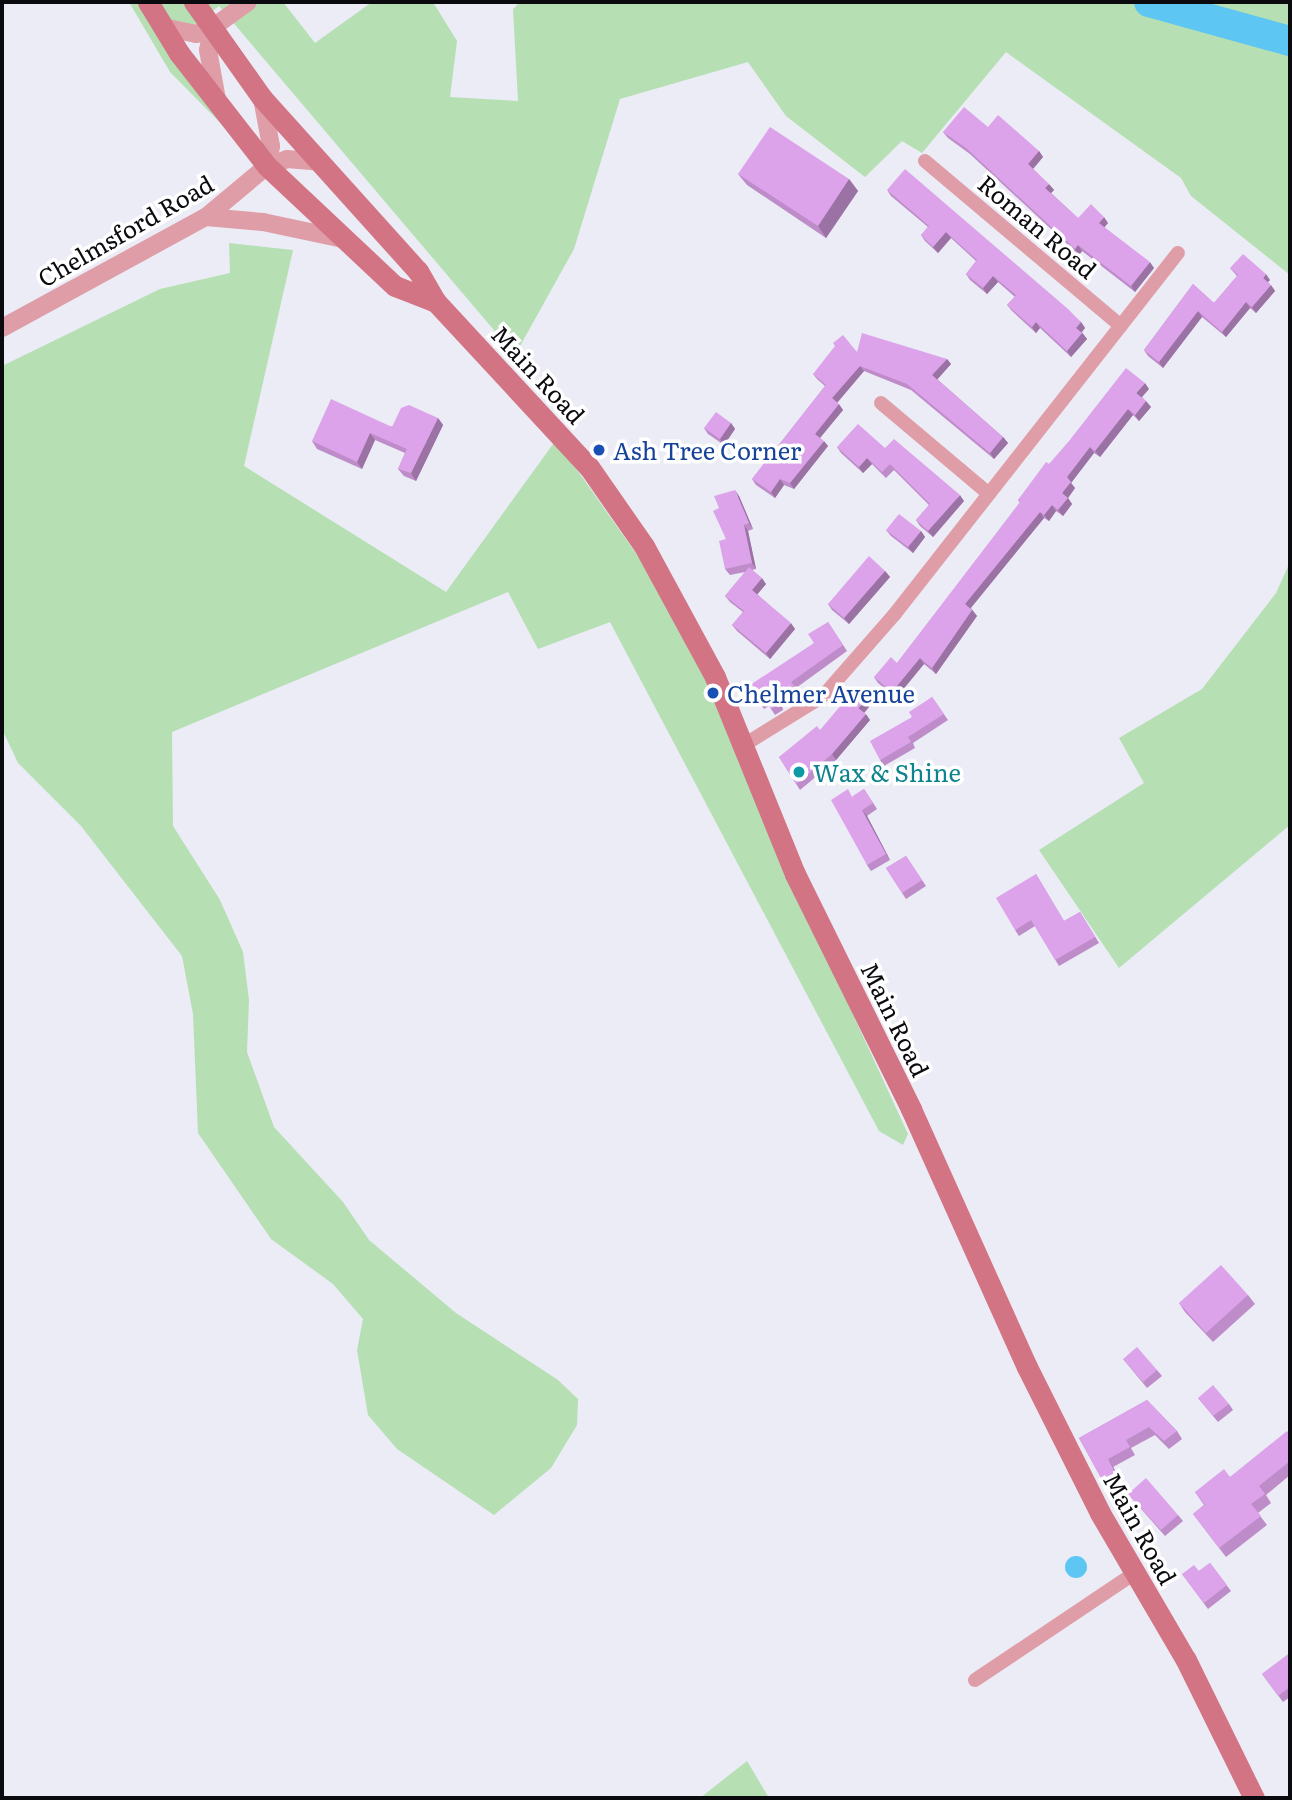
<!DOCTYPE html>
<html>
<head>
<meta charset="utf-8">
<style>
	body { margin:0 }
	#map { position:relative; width:1292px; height:1800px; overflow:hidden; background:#ebecf6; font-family:Literata,serif }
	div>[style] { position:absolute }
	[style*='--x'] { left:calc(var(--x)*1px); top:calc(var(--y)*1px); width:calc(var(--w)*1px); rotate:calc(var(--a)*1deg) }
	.green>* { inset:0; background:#b6dfb3 }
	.water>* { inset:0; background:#5dc6f3 }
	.round { border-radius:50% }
	.river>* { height:30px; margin:-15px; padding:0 15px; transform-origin:15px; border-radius:15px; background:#5dc6f3 }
	.minor>* { height:14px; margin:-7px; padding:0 7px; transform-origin:7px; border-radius:7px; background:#df9da7 }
	.tertiary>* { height:18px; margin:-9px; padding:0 9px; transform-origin:9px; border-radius:9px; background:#df9da7 }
	.secondary>* { height:21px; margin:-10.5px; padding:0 10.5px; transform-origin:10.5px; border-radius:10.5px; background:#d37485 }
	.wall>* { inset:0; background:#be8cc9 }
	.shaded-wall>* { inset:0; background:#9b72a4 }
	.building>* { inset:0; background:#dda3ea }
	.dots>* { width:19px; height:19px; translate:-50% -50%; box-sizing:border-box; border:4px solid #fff; border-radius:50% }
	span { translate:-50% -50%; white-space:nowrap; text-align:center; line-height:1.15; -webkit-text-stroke:7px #fff; paint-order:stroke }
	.street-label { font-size:24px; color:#0b0b0f }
	.transit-label { font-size:24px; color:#164399 }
	.left { translate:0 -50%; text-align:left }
	.culture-label { font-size:24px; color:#0d838f }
	.frame { position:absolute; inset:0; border:4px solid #0b0b0f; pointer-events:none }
</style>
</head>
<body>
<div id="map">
	<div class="green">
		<div style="clip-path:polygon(129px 2px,283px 2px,315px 43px,372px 2px,433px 2px,457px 41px,450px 97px,518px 101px,513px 9px,520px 2px,1290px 2px,1290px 275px,1191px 196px,1181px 178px,1006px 52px,922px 153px,902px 141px,865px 177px,786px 116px,748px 62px,620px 99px,574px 249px,515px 355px,219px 6px,169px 45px,257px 160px,170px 72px)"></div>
		<div style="clip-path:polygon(229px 243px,293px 250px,244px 466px,446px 592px,556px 440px,666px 596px,724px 712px,791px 880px,908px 1134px,903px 1145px,879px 1131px,610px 622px,538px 649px,508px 592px,172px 732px,173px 826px,220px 900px,243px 952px,249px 1000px,247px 1052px,274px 1127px,343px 1202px,369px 1240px,456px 1313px,558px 1380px,578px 1399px,577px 1425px,551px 1468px,494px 1515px,397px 1449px,368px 1415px,357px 1350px,363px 1319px,333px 1284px,271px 1239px,198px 1133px,193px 1014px,182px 956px,81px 826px,18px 763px,2px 729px,2px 366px,160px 289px,230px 273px)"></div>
		<div style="clip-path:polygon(1290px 562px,1290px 825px,1119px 968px,1039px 850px,1144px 783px,1119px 738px,1202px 689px,1276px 593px)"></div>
		<div style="clip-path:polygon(747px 1761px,769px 1798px,700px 1798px)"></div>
	</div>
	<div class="water">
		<div class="round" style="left:1065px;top:1556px;width:22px;height:22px"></div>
	</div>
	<div class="river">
		<div style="--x:1149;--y:2;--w:146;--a:15.5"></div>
	</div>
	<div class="minor">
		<div style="--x:925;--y:161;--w:256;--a:40.1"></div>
		<div style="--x:881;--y:403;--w:141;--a:40.1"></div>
		<div style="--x:744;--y:745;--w:93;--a:-31.8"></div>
		<div style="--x:823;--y:696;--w:108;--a:-48.8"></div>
		<div style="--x:894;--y:615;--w:460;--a:-51.9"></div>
		<div style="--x:975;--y:1680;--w:192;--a:-33.8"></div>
	</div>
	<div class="tertiary">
		<div style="--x:163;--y:27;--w:34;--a:12"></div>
		<div style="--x:196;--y:34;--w:17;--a:-21"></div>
		<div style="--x:212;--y:28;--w:44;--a:-35.8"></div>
		<div style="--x:212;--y:28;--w:22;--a:100"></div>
		<div style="--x:208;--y:50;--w:56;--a:79.7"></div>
		<div style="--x:262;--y:98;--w:49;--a:79.4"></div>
		<div style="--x:271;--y:146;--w:20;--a:101"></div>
		<div style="--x:206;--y:217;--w:57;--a:5"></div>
		<div style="--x:263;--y:222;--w:82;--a:12"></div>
		<div style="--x:2;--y:328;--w:232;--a:-28.6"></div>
		<div style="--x:206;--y:217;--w:80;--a:-39.9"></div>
		<div style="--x:267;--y:166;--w:21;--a:-19"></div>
		<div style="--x:287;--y:159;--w:33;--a:5"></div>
	</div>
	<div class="secondary">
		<div style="--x:148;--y:2;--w:60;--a:58.7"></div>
		<div style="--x:179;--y:53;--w:143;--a:52.1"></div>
		<div style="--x:267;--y:166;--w:175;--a:43.2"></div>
		<div style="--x:395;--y:286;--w:44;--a:21.3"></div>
		<div style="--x:194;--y:2;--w:118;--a:54.7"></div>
		<div style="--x:262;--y:98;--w:233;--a:48"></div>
		<div style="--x:418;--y:271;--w:36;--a:60"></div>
		<div style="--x:436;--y:302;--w:225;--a:47.2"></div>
		<div style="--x:589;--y:467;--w:96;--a:55.2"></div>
		<div style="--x:644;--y:546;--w:149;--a:61.5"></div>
		<div style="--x:715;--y:677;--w:213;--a:67.9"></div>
		<div style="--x:795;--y:874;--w:262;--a:63.7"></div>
		<div style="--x:911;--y:1109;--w:283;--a:65.8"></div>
		<div style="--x:1027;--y:1367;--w:163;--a:63.4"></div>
		<div style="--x:1100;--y:1513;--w:170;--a:59.7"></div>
		<div style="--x:1186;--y:1660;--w:154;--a:63.8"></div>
	</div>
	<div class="wall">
		<div style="clip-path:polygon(988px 127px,1039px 151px,1043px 157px,1033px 169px,1054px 190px,1051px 193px,1078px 218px,1108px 223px,1104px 227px,1154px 268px,1135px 292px,1082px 251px,1079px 255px,970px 154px,948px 138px,943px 132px)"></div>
		<div style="clip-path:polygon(738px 174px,849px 179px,858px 191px,826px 238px,747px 185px)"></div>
		<div style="clip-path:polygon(887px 190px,1081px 322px,1085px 328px,1082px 332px,1087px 339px,1071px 357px,1040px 328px,1036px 333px,1012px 311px,1007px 305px,1015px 297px,998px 282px,987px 294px,970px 280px,966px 274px,976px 261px,951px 238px,938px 253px,925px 241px,921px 235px,928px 227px,891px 196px)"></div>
		<div style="clip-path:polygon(1230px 268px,1270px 280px,1268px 282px,1275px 291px,1256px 313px,1250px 308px,1226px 337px,1202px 317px,1163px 368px,1148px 356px,1144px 350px,1193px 284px,1214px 303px,1237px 276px)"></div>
		<div style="clip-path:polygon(857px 352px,947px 359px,951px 364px,937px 379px,1003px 437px,1008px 443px,994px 459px,911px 390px,864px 371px,837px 403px,843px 410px,820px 438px,828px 446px,794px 489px,784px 485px,775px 498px,756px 485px,752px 479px,825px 386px,817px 379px,813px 374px)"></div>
		<div style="clip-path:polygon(1149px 389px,1142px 397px,1151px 407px,1139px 421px,1133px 415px,1100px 457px,1094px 453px,1071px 483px,1075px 488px,1068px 498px,1072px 504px,1063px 516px,1056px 511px,1049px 521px,1044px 518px,971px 608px,977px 616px,936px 674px,924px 664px,896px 698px,878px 683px,874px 677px,897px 663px,1020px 503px,1018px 500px,1049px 464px)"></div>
		<div style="clip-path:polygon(438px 418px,443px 425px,416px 481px,404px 476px,398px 469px,405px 453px,375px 440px,362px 469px,317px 449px,312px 441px)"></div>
		<div style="clip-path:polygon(731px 423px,735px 429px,724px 445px,708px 434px,704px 428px)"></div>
		<div style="clip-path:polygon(837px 447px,885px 448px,964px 501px,933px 537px,920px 526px,916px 520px,929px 505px,894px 470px,886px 478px,872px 464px,863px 473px,841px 453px)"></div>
		<div style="clip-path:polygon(739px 496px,753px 529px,748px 531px,756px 569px,752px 570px,766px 584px,757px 594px,795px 629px,770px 659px,737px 631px,732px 625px,743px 612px,730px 602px,725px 596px,745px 572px,730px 575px,725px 569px,726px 539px,719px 508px)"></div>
		<div style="clip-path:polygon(886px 530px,921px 531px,925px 537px,913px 553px,891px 536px)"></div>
		<div style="clip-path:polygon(885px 571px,890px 577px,849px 624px,832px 610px,828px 604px)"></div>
		<div style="clip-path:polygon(828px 622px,847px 651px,796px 688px,798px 692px,780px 702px,783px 710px,775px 715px,769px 706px,764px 709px,760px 703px,814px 643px)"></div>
		<div style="clip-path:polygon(932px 697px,948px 720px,913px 743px,915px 748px,884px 766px,880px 760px,912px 717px)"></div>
		<div style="clip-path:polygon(869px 707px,864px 713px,870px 720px,836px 760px,800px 790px,779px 757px,820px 730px)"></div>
		<div style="clip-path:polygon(864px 789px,877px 809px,867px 816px,890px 860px,871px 871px,867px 865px,853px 796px)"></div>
		<div style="clip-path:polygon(906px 856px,926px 886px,906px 899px,886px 868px)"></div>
		<div style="clip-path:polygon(1036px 874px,1064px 921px,1080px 912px,1099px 943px,1059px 966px,1035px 926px,1019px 936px,1015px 930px)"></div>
		<div style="clip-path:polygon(1248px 1295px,1255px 1304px,1213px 1342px,1185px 1312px,1179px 1303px)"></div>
		<div style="clip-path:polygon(1123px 1359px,1157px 1370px,1162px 1376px,1147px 1388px)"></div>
		<div style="clip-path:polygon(1198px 1398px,1229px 1404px,1233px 1410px,1218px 1422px)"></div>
		<div style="clip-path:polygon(1147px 1400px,1177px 1431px,1182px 1439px,1169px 1449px,1155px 1435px,1131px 1448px,1135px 1455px,1113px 1467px,1130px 1497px,1116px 1504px,1111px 1496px,1079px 1438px)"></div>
		<div style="clip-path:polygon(1290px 1435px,1290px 1475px,1266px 1495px,1271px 1503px,1258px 1513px,1267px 1525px,1226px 1557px,1193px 1514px,1204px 1505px,1195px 1492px,1230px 1477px)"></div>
		<div style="clip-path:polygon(1128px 1494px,1178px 1515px,1183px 1521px,1165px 1536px)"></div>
		<div style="clip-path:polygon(1210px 1563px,1231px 1591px,1208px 1609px,1182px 1574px,1199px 1571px)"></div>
		<div style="clip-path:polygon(1290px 1653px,1290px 1697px,1283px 1702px,1262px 1674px)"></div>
	</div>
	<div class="shaded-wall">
		<div style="clip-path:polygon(1039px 151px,1043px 157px,1032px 170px,1028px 164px)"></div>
		<div style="clip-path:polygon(849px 179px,858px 191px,826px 238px,818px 226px)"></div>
		<div style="clip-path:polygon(1049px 184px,1054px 190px,1050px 194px,1045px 188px)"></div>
		<div style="clip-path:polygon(1104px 217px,1108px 223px,1103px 229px,1099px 223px)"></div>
		<div style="clip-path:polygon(946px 232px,951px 238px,938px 253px,933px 247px)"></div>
		<div style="clip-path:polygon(1078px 245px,1082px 251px,1079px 255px,1075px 249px)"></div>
		<div style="clip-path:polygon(1150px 262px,1154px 268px,1135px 292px,1131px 286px)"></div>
		<div style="clip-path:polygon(1266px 274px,1270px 280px,1267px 283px,1263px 278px)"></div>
		<div style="clip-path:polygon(993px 276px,998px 282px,987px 294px,983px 288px)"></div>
		<div style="clip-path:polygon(1271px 285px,1275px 291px,1256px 313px,1252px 307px)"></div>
		<div style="clip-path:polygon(1246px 302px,1250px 308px,1226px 337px,1222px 332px)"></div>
		<div style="clip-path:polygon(1198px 311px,1202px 317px,1163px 368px,1159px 362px)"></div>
		<div style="clip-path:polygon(1036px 322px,1040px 328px,1036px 333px,1032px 327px)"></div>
		<div style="clip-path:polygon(1081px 322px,1085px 328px,1080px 334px,1076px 328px)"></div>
		<div style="clip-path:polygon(1082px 333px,1087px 339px,1071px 357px,1067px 351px)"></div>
		<div style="clip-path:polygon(947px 359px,951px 364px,936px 381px,932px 375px)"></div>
		<div style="clip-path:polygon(860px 366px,864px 371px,836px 404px,832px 398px)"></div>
		<div style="clip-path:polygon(1145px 383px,1149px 389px,1140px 399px,1136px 393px)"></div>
		<div style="clip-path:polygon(1146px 401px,1151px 407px,1139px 421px,1135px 415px)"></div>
		<div style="clip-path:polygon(839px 404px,843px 410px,819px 439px,815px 434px)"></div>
		<div style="clip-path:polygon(1128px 409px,1133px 415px,1100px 457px,1095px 451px)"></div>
		<div style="clip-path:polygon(438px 418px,443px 425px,416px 481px,411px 473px)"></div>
		<div style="clip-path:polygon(731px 423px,735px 429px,724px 445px,720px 439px)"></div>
		<div style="clip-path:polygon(370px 433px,375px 440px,362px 469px,357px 462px)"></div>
		<div style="clip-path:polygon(1003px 437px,1008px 443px,994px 459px,990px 453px)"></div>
		<div style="clip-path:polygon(824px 441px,828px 446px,794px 489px,790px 483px)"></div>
		<div style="clip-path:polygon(1090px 447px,1094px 453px,1071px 483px,1075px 488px,1068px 498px,1072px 504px,1063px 516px,1058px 510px,1067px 477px)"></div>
		<div style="clip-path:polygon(867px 458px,872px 464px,863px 473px,859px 467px)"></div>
		<div style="clip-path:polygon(780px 479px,784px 485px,775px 498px,771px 492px)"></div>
		<div style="clip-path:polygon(735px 490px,739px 496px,753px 529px,749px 523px)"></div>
		<div style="clip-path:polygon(960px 495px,964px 501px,933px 537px,928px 531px)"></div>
		<div style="clip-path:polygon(1052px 505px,1056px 511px,1049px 521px,1044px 515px)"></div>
		<div style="clip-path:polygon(1040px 512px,1044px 518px,969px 610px,965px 604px)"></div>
		<div style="clip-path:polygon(744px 525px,748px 531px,756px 569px,752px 563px)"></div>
		<div style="clip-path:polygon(921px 531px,925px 537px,913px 553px,908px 547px)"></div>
		<div style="clip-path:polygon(885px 571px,890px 577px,849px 624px,844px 618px)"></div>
		<div style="clip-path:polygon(762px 578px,766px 584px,756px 596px,752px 590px)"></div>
		<div style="clip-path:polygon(972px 610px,977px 616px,936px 674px,932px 668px)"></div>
		<div style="clip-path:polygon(791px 623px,795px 629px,770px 659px,766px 653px)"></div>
		<div style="clip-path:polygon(920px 658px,924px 664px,896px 698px,892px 692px)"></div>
		<div style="clip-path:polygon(776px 696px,780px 702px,783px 710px,778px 704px)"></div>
		<div style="clip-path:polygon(865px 701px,869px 707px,863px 714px,858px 708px)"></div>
		<div style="clip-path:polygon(866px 714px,870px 720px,836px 760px,832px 754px)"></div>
		<div style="clip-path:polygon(862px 810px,867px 816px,890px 860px,886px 854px)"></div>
		<div style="clip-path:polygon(1108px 1459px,1113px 1467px,1130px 1497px,1124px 1489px)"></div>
	</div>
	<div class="building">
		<div style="clip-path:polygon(964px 107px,988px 127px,998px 115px,1039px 151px,1028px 164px,1049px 184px,1045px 188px,1078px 218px,1091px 204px,1104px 217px,1099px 223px,1150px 262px,1131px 286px,1078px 245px,1075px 249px,966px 148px,943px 132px)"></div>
		<div style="clip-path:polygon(770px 127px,849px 179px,818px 226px,738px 174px)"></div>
		<div style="clip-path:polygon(905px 169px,1068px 309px,1081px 322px,1076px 328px,1082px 333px,1067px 351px,1036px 322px,1032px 327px,1007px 305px,1016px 295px,993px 276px,983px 288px,966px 274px,977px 260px,946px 232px,933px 247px,921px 235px,929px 226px,887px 190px)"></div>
		<div style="clip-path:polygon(1243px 254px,1266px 274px,1263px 278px,1271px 285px,1252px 307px,1246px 302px,1222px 332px,1198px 311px,1159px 362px,1144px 350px,1193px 284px,1214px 303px,1238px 275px,1230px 268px)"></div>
		<div style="clip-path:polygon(862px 333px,947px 359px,932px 375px,1003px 437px,990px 453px,907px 384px,860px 366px,832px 398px,839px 404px,815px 434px,824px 441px,790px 483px,780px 479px,771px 492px,752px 479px,826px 385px,813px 374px,835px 346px,833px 343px,843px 335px,857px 352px)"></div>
		<div style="clip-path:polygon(1126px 368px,1145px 383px,1136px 393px,1146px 401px,1135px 415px,1128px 409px,1095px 451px,1090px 447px,1067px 477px,1071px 482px,1062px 493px,1068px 498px,1058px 510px,1052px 505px,1044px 515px,1040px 512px,965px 604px,972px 610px,932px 668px,920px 658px,892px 692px,874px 677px,891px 657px,897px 663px,1020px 502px,1018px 500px,1046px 462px,1049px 464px,1069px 441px)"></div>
		<div style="clip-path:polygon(331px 399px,392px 427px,401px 408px,409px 405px,438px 418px,411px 473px,398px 469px,407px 449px,370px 433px,357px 462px,312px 441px)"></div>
		<div style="clip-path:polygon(716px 412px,731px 423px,720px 439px,704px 428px)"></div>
		<div style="clip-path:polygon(858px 424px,885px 448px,894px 439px,960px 495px,928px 531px,916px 520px,930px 504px,890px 464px,882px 472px,867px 458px,859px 467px,837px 447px)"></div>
		<div style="clip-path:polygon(735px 490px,749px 523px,744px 525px,752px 563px,725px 569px,719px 541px,726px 539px,713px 511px,719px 508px,714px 496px)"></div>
		<div style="clip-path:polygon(899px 514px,921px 531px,908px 547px,886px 530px)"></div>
		<div style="clip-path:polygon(869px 556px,885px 571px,844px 618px,828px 604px)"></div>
		<div style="clip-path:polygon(749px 567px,762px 578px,752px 590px,791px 623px,766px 653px,732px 625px,744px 611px,725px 596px)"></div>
		<div style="clip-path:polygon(828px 622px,843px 645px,791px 682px,794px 686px,776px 696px,778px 704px,771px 709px,766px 700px,760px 703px,750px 685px,814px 643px,808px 634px)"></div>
		<div style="clip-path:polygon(853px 691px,865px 701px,858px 708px,866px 714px,832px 754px,796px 784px,779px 757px,817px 726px,820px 730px)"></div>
		<div style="clip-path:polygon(932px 697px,944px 714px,908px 737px,911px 742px,880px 760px,870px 741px,912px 717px,909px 712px)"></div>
		<div style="clip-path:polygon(848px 789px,852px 797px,864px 789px,873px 803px,862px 810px,886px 854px,867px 865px,831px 800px)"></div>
		<div style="clip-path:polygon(906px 856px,922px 880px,902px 893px,886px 868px)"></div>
		<div style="clip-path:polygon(1036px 874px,1064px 921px,1080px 912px,1095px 937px,1055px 960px,1031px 920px,1015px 930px,996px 898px)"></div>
		<div style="clip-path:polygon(1221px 1265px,1248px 1295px,1206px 1333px,1179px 1303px)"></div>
		<div style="clip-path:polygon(1137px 1347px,1157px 1370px,1143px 1382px,1123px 1359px)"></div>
		<div style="clip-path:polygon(1213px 1385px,1229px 1404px,1213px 1416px,1198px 1398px)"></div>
		<div style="clip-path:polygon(1147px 1400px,1177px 1431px,1164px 1441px,1149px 1427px,1126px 1440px,1130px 1447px,1108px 1459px,1124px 1489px,1111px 1496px,1079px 1438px)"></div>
		<div style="clip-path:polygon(1287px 1431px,1290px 1435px,1290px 1461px,1259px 1486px,1265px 1494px,1251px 1504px,1261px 1516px,1219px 1548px,1193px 1514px,1205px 1505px,1195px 1492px,1224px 1469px,1230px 1477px)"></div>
		<div style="clip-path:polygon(1146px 1478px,1178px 1515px,1161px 1530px,1128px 1494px)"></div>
		<div style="clip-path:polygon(1210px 1563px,1227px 1585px,1204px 1603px,1182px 1574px,1194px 1565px,1199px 1571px)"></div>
		<div style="clip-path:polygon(1290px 1653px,1290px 1687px,1278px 1696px,1262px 1674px)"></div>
	</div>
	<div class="dots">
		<div style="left:599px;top:450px;background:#1a4fb4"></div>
		<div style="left:713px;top:693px;background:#1a4fb4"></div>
		<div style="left:799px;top:772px;background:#0f9aa8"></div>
	</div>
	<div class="street-label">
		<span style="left:1038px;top:226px;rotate:40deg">Roman Road</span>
		<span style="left:125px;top:230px;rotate:-30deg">Chelmsford Road</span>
		<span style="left:539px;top:374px;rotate:47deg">Main Road</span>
		<span style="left:896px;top:1019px;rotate:64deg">Main Road</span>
		<span style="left:1141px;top:1528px;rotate:61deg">Main Road</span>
	</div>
	<div class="transit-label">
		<span class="left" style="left:613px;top:450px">Ash Tree Corner</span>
		<span class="left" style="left:727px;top:693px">Chelmer Avenue</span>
	</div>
	<div class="culture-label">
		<span class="left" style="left:813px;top:772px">Wax &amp; Shine</span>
	</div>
	<div class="frame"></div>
</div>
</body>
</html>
